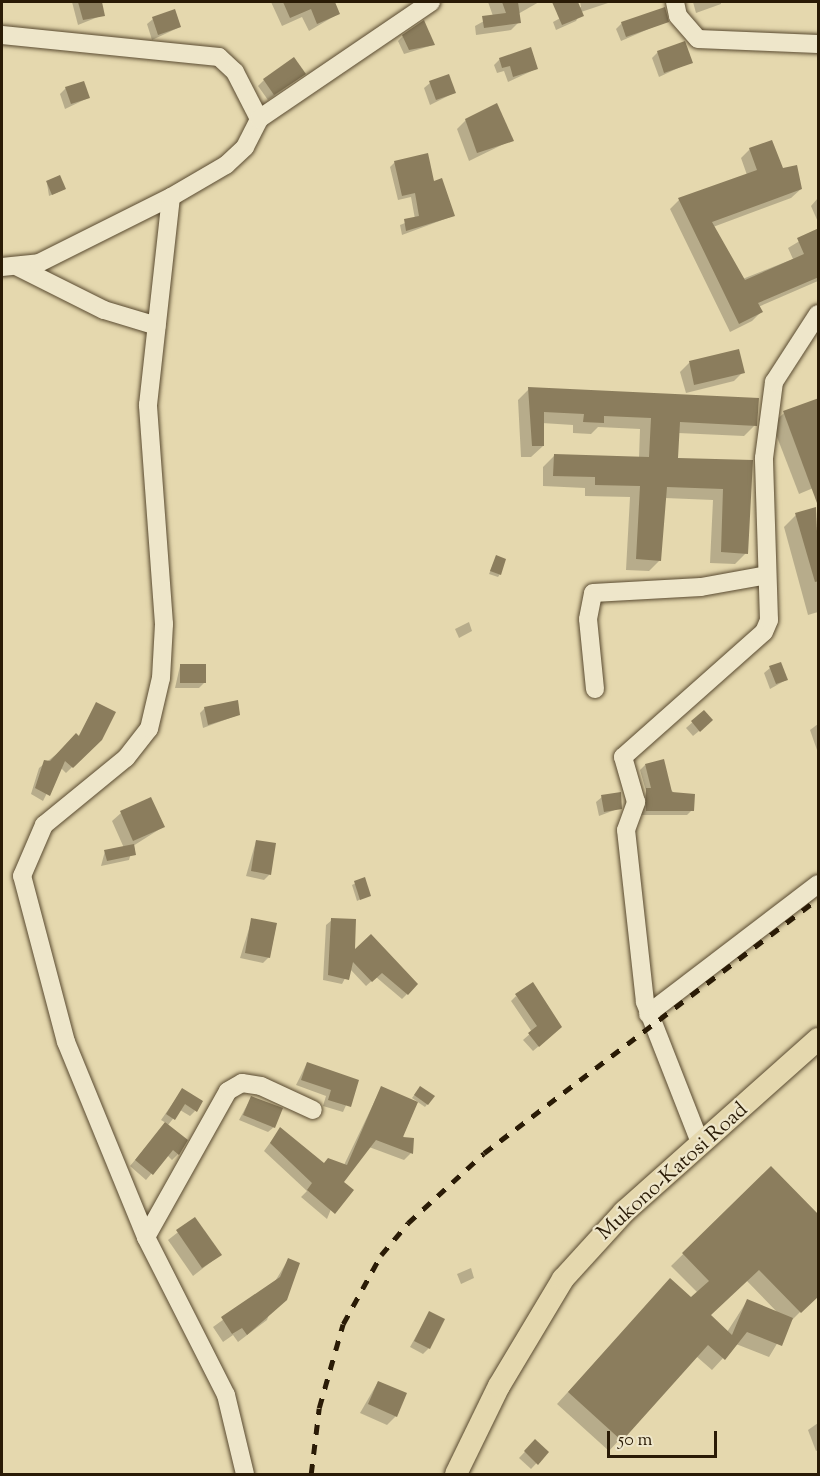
<!DOCTYPE html>
<html>
<head>
<meta charset="utf-8">
<style>
	body { margin:0 }
	#map { position:relative; width:820px; height:1476px; overflow:hidden; background:#e5d8ae; font-family:"Sorts Mill Goudy",serif }
	div>[style] { position:absolute }
	[style*='--x'] { left:calc(var(--x)*1px); top:calc(var(--y)*1px); width:calc(var(--w)*1px); rotate:calc(var(--a)*1deg) }
	.shadow>* { inset:0; background:#0003 }
	.building>* { inset:0; background:#8b7d5d }
	.roads { filter:drop-shadow(0 0 2px #594a30) drop-shadow(0 0 2px #594a30) }
	.minor>* { height:18px; margin:-9px; padding:0 9px; transform-origin:9px; border-radius:9px; background:#eee6ca }
	.major>* { height:22px; margin:-11px; padding:0 11px; transform-origin:11px; border-radius:11px; background:#e5d8ae }
	.rail>* { height:4.5px; margin-top:-2.25px; transform-origin:0; background:repeating-linear-gradient(90deg,#2a1b06 0 10px,transparent 0 20px) }
	span { translate:-50% -50%; white-space:nowrap; text-align:center; line-height:1.15; -webkit-text-stroke:4.5px #eee6ca; paint-order:stroke }
	.street-label { font-size:21px; color:#2a1b06 }
	.frame { position:absolute; inset:0; border:3px solid #2a1b06; pointer-events:none }
	.scale { position:absolute; left:607px; top:1431px; width:110px; height:27px; box-sizing:border-box; border:3px solid #2a1b06; border-top:0; padding-left:8px; font-size:18px; line-height:21px; white-space:nowrap; color:#2a1b06; -webkit-text-stroke:4px #eee6ca; paint-order:stroke }
</style>
</head>
<body>
<div id="map">
	<div class="shadow">
		<div style="clip-path:polygon(72px 2px,101px 2px,103px 15px,78px 25px)"></div>
		<div style="clip-path:polygon(271px 2px,333px 2px,338px 14px,309px 31px,302px 17px,282px 26px)"></div>
		<div style="clip-path:polygon(488px 2px,539px 2px,518px 14px,519px 22px,511px 30px,476px 35px,475px 26px,493px 16px)"></div>
		<div style="clip-path:polygon(580px 2px,611px 2px,581px 12px,576px 21px,556px 30px,553px 22px,581px 7px)"></div>
		<div style="clip-path:polygon(693px 2px,721px 2px,721px 4px,696px 13px)"></div>
		<div style="clip-path:polygon(153px 19px,180px 27px,152px 40px,147px 24px)"></div>
		<div style="clip-path:polygon(667px 21px,621px 41px,616px 29px,622px 23px)"></div>
		<div style="clip-path:polygon(403px 36px,433px 45px,404px 54px,398px 41px)"></div>
		<div style="clip-path:polygon(658px 52px,691px 62px,659px 77px,652px 58px)"></div>
		<div style="clip-path:polygon(500px 59px,536px 69px,508px 82px,504px 71px,497px 73px,494px 65px)"></div>
		<div style="clip-path:polygon(298px 79px,268px 100px,258px 86px,264px 80px)"></div>
		<div style="clip-path:polygon(430px 83px,454px 93px,430px 105px,424px 88px)"></div>
		<div style="clip-path:polygon(66px 88px,88px 98px,65px 109px,60px 94px)"></div>
		<div style="clip-path:polygon(466px 120px,512px 140px,469px 161px,457px 129px)"></div>
		<div style="clip-path:polygon(750px 149px,801px 189px,791px 198px,713px 227px,740px 280px,793px 259px,788px 248px,818px 230px,818px 281px,758px 307px,761px 312px,752px 321px,730px 332px,670px 209px,679px 200px,747px 175px,741px 158px)"></div>
		<div style="clip-path:polygon(395px 162px,433px 183px,453px 216px,402px 235px,400px 225px,415px 219px,411px 197px,398px 200px,390px 167px)"></div>
		<div style="clip-path:polygon(47px 183px,65px 189px,49px 196px)"></div>
		<div style="clip-path:polygon(818px 198px,818px 222px,811px 206px)"></div>
		<div style="clip-path:polygon(738px 351px,743px 372px,734px 381px,686px 393px,680px 372px,689px 363px)"></div>
		<div style="clip-path:polygon(529px 389px,755px 425px,744px 436px,678px 433px,677px 459px,751px 461px,746px 553px,735px 564px,710px 563px,713px 500px,665px 498px,660px 560px,649px 571px,626px 570px,630px 497px,585px 496px,585px 488px,543px 486px,543px 467px,554px 456px,639px 458px,640px 429px,598px 427px,591px 434px,573px 433px,573px 425px,542px 423px,543px 446px,531px 457px,521px 457px,518px 400px)"></div>
		<div style="clip-path:polygon(817px 400px,818px 486px,799px 494px,772px 424px,784px 413px)"></div>
		<div style="clip-path:polygon(815px 509px,818px 612px,808px 615px,784px 527px,796px 515px)"></div>
		<div style="clip-path:polygon(496px 557px,500px 574px,498px 577px,489px 574px)"></div>
		<div style="clip-path:polygon(469px 622px,472px 631px,459px 638px,455px 629px)"></div>
		<div style="clip-path:polygon(180px 666px,205px 682px,199px 688px,175px 688px)"></div>
		<div style="clip-path:polygon(770px 668px,786px 680px,770px 689px,764px 673px)"></div>
		<div style="clip-path:polygon(96px 704px,101px 739px,66px 773px,60px 767px,43px 801px,31px 794px,39px 768px,78px 737px)"></div>
		<div style="clip-path:polygon(205px 708px,238px 715px,203px 728px,200px 713px)"></div>
		<div style="clip-path:polygon(704px 712px,706px 725px,693px 736px,686px 728px)"></div>
		<div style="clip-path:polygon(818px 724px,818px 750px,817px 750px,810px 730px)"></div>
		<div style="clip-path:polygon(645px 765px,692px 810px,687px 815px,641px 815px,646px 791px,640px 770px)"></div>
		<div style="clip-path:polygon(602px 797px,620px 808px,599px 816px,596px 802px)"></div>
		<div style="clip-path:polygon(121px 813px,163px 827px,133px 846px,129px 860px,101px 866px,105px 851px,124px 848px,112px 821px)"></div>
		<div style="clip-path:polygon(256px 841px,270px 874px,264px 880px,246px 876px)"></div>
		<div style="clip-path:polygon(364px 879px,369px 895px,357px 901px,352px 885px)"></div>
		<div style="clip-path:polygon(252px 919px,269px 957px,263px 963px,240px 958px)"></div>
		<div style="clip-path:polygon(332px 920px,354px 952px,371px 936px,407px 994px,402px 999px,376px 977px,366px 986px,350px 969px,342px 984px,323px 980px,326px 925px)"></div>
		<div style="clip-path:polygon(516px 996px,554px 1033px,533px 1051px,523px 1040px,532px 1032px,511px 1001px)"></div>
		<div style="clip-path:polygon(307px 1063px,357px 1081px,343px 1112px,323px 1106px,326px 1096px,296px 1085px)"></div>
		<div style="clip-path:polygon(381px 1088px,411px 1153px,404px 1160px,369px 1147px,342px 1182px,327px 1219px,301px 1197px,307px 1191px,264px 1151px,280px 1129px,324px 1165px,344px 1165px)"></div>
		<div style="clip-path:polygon(182px 1090px,195px 1111px,190px 1116px,180px 1110px,168px 1125px,178px 1154px,172px 1160px,167px 1155px,146px 1180px,130px 1166px,166px 1123px,161px 1120px)"></div>
		<div style="clip-path:polygon(418px 1090px,433px 1097px,425px 1107px,412px 1098px)"></div>
		<div style="clip-path:polygon(251px 1098px,274px 1127px,268px 1132px,239px 1120px)"></div>
		<div style="clip-path:polygon(evenodd,771px 1168px,818px 1294px,790px 1322px,769px 1357px,736px 1344px,712px 1370px,696px 1356px,609px 1451px,557px 1404px,659px 1292px,691px 1299px,698px 1293px,671px 1266px,771px 1168px,746px 1280px,778px 1313px,747px 1301px,727px 1332px,709px 1316px,746px 1280px)"></div>
		<div style="clip-path:polygon(195px 1219px,220px 1255px,193px 1276px,168px 1240px)"></div>
		<div style="clip-path:polygon(288px 1260px,267px 1320px,238px 1342px,233px 1335px,223px 1342px,213px 1327px,274px 1283px)"></div>
		<div style="clip-path:polygon(471px 1268px,474px 1278px,461px 1284px,457px 1274px)"></div>
		<div style="clip-path:polygon(429px 1313px,429px 1348px,423px 1354px,410px 1347px)"></div>
		<div style="clip-path:polygon(378px 1382px,396px 1416px,387px 1425px,360px 1413px)"></div>
		<div style="clip-path:polygon(818px 1423px,818px 1450px,816px 1451px,808px 1430px)"></div>
		<div style="clip-path:polygon(535px 1441px,547px 1452px,531px 1469px,519px 1458px)"></div>
	</div>
	<div class="building">
		<div style="clip-path:polygon(78px 2px,102px 2px,105px 16px,83px 20px)"></div>
		<div style="clip-path:polygon(283px 2px,335px 2px,340px 14px,317px 24px,311px 9px,290px 18px)"></div>
		<div style="clip-path:polygon(502px 2px,518px 2px,521px 23px,484px 28px,482px 16px,506px 13px)"></div>
		<div style="clip-path:polygon(552px 2px,578px 2px,584px 16px,562px 25px)"></div>
		<div style="clip-path:polygon(665px 7px,669px 22px,626px 37px,621px 22px)"></div>
		<div style="clip-path:polygon(175px 9px,181px 27px,158px 35px,152px 17px)"></div>
		<div style="clip-path:polygon(424px 20px,435px 45px,409px 50px,402px 35px)"></div>
		<div style="clip-path:polygon(685px 41px,693px 63px,664px 73px,657px 51px)"></div>
		<div style="clip-path:polygon(531px 47px,538px 69px,513px 77px,510px 66px,502px 68px,499px 58px)"></div>
		<div style="clip-path:polygon(294px 57px,306px 74px,274px 95px,263px 79px)"></div>
		<div style="clip-path:polygon(449px 74px,456px 93px,436px 100px,429px 81px)"></div>
		<div style="clip-path:polygon(84px 81px,90px 98px,71px 104px,65px 87px)"></div>
		<div style="clip-path:polygon(497px 103px,514px 141px,477px 153px,465px 119px)"></div>
		<div style="clip-path:polygon(772px 140px,783px 168px,797px 165px,802px 189px,712px 222px,745px 280px,804px 254px,797px 238px,819px 228px,819px 277px,758px 303px,763px 312px,739px 324px,678px 198px,757px 170px,749px 148px)"></div>
		<div style="clip-path:polygon(428px 153px,434px 181px,442px 178px,455px 216px,406px 231px,404px 219px,419px 216px,415px 193px,402px 196px,394px 161px)"></div>
		<div style="clip-path:polygon(60px 175px,66px 189px,52px 195px,46px 181px)"></div>
		<div style="clip-path:polygon(739px 349px,745px 373px,694px 385px,689px 361px)"></div>
		<div style="clip-path:polygon(528px 387px,759px 398px,757px 426px,680px 422px,678px 458px,753px 460px,748px 554px,721px 552px,723px 489px,667px 487px,661px 561px,636px 559px,640px 486px,595px 485px,595px 477px,553px 476px,554px 454px,649px 457px,651px 418px,604px 416px,604px 423px,583px 422px,584px 414px,544px 412px,544px 446px,532px 446px)"></div>
		<div style="clip-path:polygon(819px 398px,819px 503px,817px 503px,783px 411px)"></div>
		<div style="clip-path:polygon(816px 507px,819px 581px,815px 582px,795px 513px)"></div>
		<div style="clip-path:polygon(496px 555px,506px 559px,501px 575px,490px 571px)"></div>
		<div style="clip-path:polygon(781px 662px,788px 680px,776px 684px,769px 666px)"></div>
		<div style="clip-path:polygon(180px 664px,206px 664px,206px 683px,180px 683px)"></div>
		<div style="clip-path:polygon(238px 700px,240px 715px,208px 725px,204px 707px)"></div>
		<div style="clip-path:polygon(96px 702px,116px 712px,102px 740px,73px 768px,65px 761px,50px 796px,35px 788px,44px 760px,50px 761px,76px 733px,79px 736px)"></div>
		<div style="clip-path:polygon(704px 710px,713px 720px,700px 732px,691px 721px)"></div>
		<div style="clip-path:polygon(664px 759px,672px 792px,695px 794px,694px 811px,646px 811px,646px 788px,651px 788px,645px 764px)"></div>
		<div style="clip-path:polygon(621px 792px,622px 809px,604px 812px,601px 795px)"></div>
		<div style="clip-path:polygon(151px 797px,165px 827px,133px 841px,120px 811px)"></div>
		<div style="clip-path:polygon(256px 840px,276px 843px,271px 875px,251px 871px)"></div>
		<div style="clip-path:polygon(134px 844px,136px 855px,107px 861px,104px 850px)"></div>
		<div style="clip-path:polygon(365px 877px,371px 896px,360px 900px,354px 881px)"></div>
		<div style="clip-path:polygon(251px 918px,277px 923px,270px 958px,245px 953px)"></div>
		<div style="clip-path:polygon(331px 918px,356px 919px,355px 949px,371px 934px,418px 984px,408px 995px,382px 973px,372px 982px,353px 962px,349px 980px,328px 975px)"></div>
		<div style="clip-path:polygon(533px 982px,562px 1027px,539px 1047px,528px 1033px,537px 1026px,515px 994px)"></div>
		<div style="clip-path:polygon(307px 1062px,359px 1080px,351px 1107px,328px 1100px,331px 1090px,301px 1080px)"></div>
		<div style="clip-path:polygon(381px 1086px,418px 1102px,403px 1137px,414px 1138px,413px 1154px,376px 1140px,344px 1182px,354px 1190px,335px 1214px,307px 1190px,312px 1183px,270px 1143px,280px 1127px,324px 1163px,328px 1158px,347px 1165px)"></div>
		<div style="clip-path:polygon(420px 1086px,435px 1096px,428px 1105px,414px 1095px)"></div>
		<div style="clip-path:polygon(182px 1088px,203px 1101px,197px 1112px,185px 1104px,175px 1120px,166px 1114px)"></div>
		<div style="clip-path:polygon(251px 1096px,283px 1108px,275px 1128px,243px 1115px)"></div>
		<div style="clip-path:polygon(165px 1122px,188px 1140px,179px 1155px,173px 1150px,153px 1175px,135px 1160px)"></div>
		<div style="clip-path:polygon(771px 1166px,819px 1215px,819px 1296px,801px 1313px,759px 1270px,711px 1315px,732px 1335px,747px 1299px,793px 1318px,782px 1346px,747px 1332px,725px 1360px,708px 1345px,622px 1441px,568px 1392px,670px 1278px,691px 1297px,709px 1281px,682px 1253px)"></div>
		<div style="clip-path:polygon(195px 1217px,222px 1255px,202px 1268px,176px 1230px)"></div>
		<div style="clip-path:polygon(288px 1258px,300px 1263px,287px 1300px,247px 1335px,242px 1328px,232px 1334px,221px 1317px,280px 1277px)"></div>
		<div style="clip-path:polygon(429px 1311px,445px 1319px,430px 1349px,414px 1341px)"></div>
		<div style="clip-path:polygon(378px 1381px,407px 1393px,397px 1417px,368px 1404px)"></div>
		<div style="clip-path:polygon(535px 1439px,549px 1452px,538px 1465px,524px 1451px)"></div>
	</div>
	<div class="roads">
		<div class="minor">
			<div style="--x:675;--y:2;--w:14;--a:78"></div>
			<div style="--x:678;--y:16;--w:30;--a:49"></div>
			<div style="--x:698;--y:39;--w:120;--a:2.4"></div>
			<div style="--x:2;--y:35;--w:218;--a:5.8"></div>
			<div style="--x:219;--y:57;--w:22;--a:43"></div>
			<div style="--x:235;--y:72;--w:53;--a:62.9"></div>
			<div style="--x:16;--y:266;--w:98;--a:26.6"></div>
			<div style="--x:104;--y:310;--w:55;--a:16.8"></div>
			<div style="--x:2;--y:267;--w:37;--a:-6"></div>
			<div style="--x:39;--y:263;--w:148;--a:-26.6"></div>
			<div style="--x:595;--y:689;--w:70;--a:-95.7"></div>
			<div style="--x:588;--y:619;--w:26;--a:-79"></div>
			<div style="--x:593;--y:593;--w:108;--a:-3.2"></div>
			<div style="--x:701;--y:587;--w:67;--a:-10.3"></div>
			<div style="--x:648;--y:1014;--w:214;--a:-37.4"></div>
			<div style="--x:701;--y:1145;--w:154;--a:-111.4"></div>
			<div style="--x:645;--y:1002;--w:173;--a:-96.3"></div>
			<div style="--x:626;--y:830;--w:30;--a:-70"></div>
			<div style="--x:636;--y:802;--w:47;--a:-106.1"></div>
			<div style="--x:623;--y:757;--w:188;--a:-41.6"></div>
			<div style="--x:764;--y:632;--w:13;--a:-67"></div>
			<div style="--x:769;--y:620;--w:162;--a:-91.8"></div>
			<div style="--x:764;--y:458;--w:77;--a:-82.5"></div>
			<div style="--x:774;--y:382;--w:81;--a:-57.1"></div>
			<div style="--x:146;--y:1237;--w:167;--a:-60.7"></div>
			<div style="--x:228;--y:1091;--w:16;--a:-30"></div>
			<div style="--x:242;--y:1083;--w:19;--a:9"></div>
			<div style="--x:261;--y:1086;--w:57;--a:24.8"></div>
			<div style="--x:245;--y:1474;--w:81;--a:-103.5"></div>
			<div style="--x:226;--y:1395;--w:177;--a:-116.9"></div>
			<div style="--x:146;--y:1237;--w:211;--a:-112.3"></div>
			<div style="--x:66;--y:1042;--w:172;--a:-104.8"></div>
			<div style="--x:22;--y:876;--w:56;--a:-66.7"></div>
			<div style="--x:44;--y:825;--w:106;--a:-39.3"></div>
			<div style="--x:126;--y:758;--w:37;--a:-52"></div>
			<div style="--x:149;--y:729;--w:52;--a:-76.8"></div>
			<div style="--x:161;--y:678;--w:54;--a:-86.8"></div>
			<div style="--x:164;--y:624;--w:220;--a:-94.2"></div>
			<div style="--x:148;--y:405;--w:209;--a:-83.7"></div>
			<div style="--x:171;--y:197;--w:64;--a:-30.2"></div>
			<div style="--x:226;--y:165;--w:26;--a:-43"></div>
			<div style="--x:245;--y:147;--w:31;--a:-63"></div>
			<div style="--x:259;--y:119;--w:208;--a:-34.2"></div>
		</div>
		<div class="major">
			<div style="--x:456;--y:1474;--w:98;--a:-64"></div>
			<div style="--x:499;--y:1386;--w:125;--a:-59.1"></div>
			<div style="--x:563;--y:1279;--w:91;--a:-47.7"></div>
			<div style="--x:624;--y:1212;--w:260;--a:-41.7"></div>
		</div>
	</div>
	<div class="rail">
		<div style="--x:311;--y:1474;--w:66;--a:-83.1"></div>
		<div style="--x:319;--y:1408;--w:87;--a:-74.1"></div>
		<div style="--x:343;--y:1324;--w:79;--a:-61.2"></div>
		<div style="--x:381;--y:1255;--w:42;--a:-49.8"></div>
		<div style="--x:408;--y:1223;--w:103;--a:-42.6"></div>
		<div style="--x:484;--y:1153;--w:420;--a:-37.3"></div>
	</div>
	<div class="street-label">
		<span style="left:673px;top:1172px;rotate:-42deg">Mukono-Katosi Road</span>
	</div>
	<div class="frame"></div>
	<div class="scale">50 m</div>
</div>
</body>
</html>
